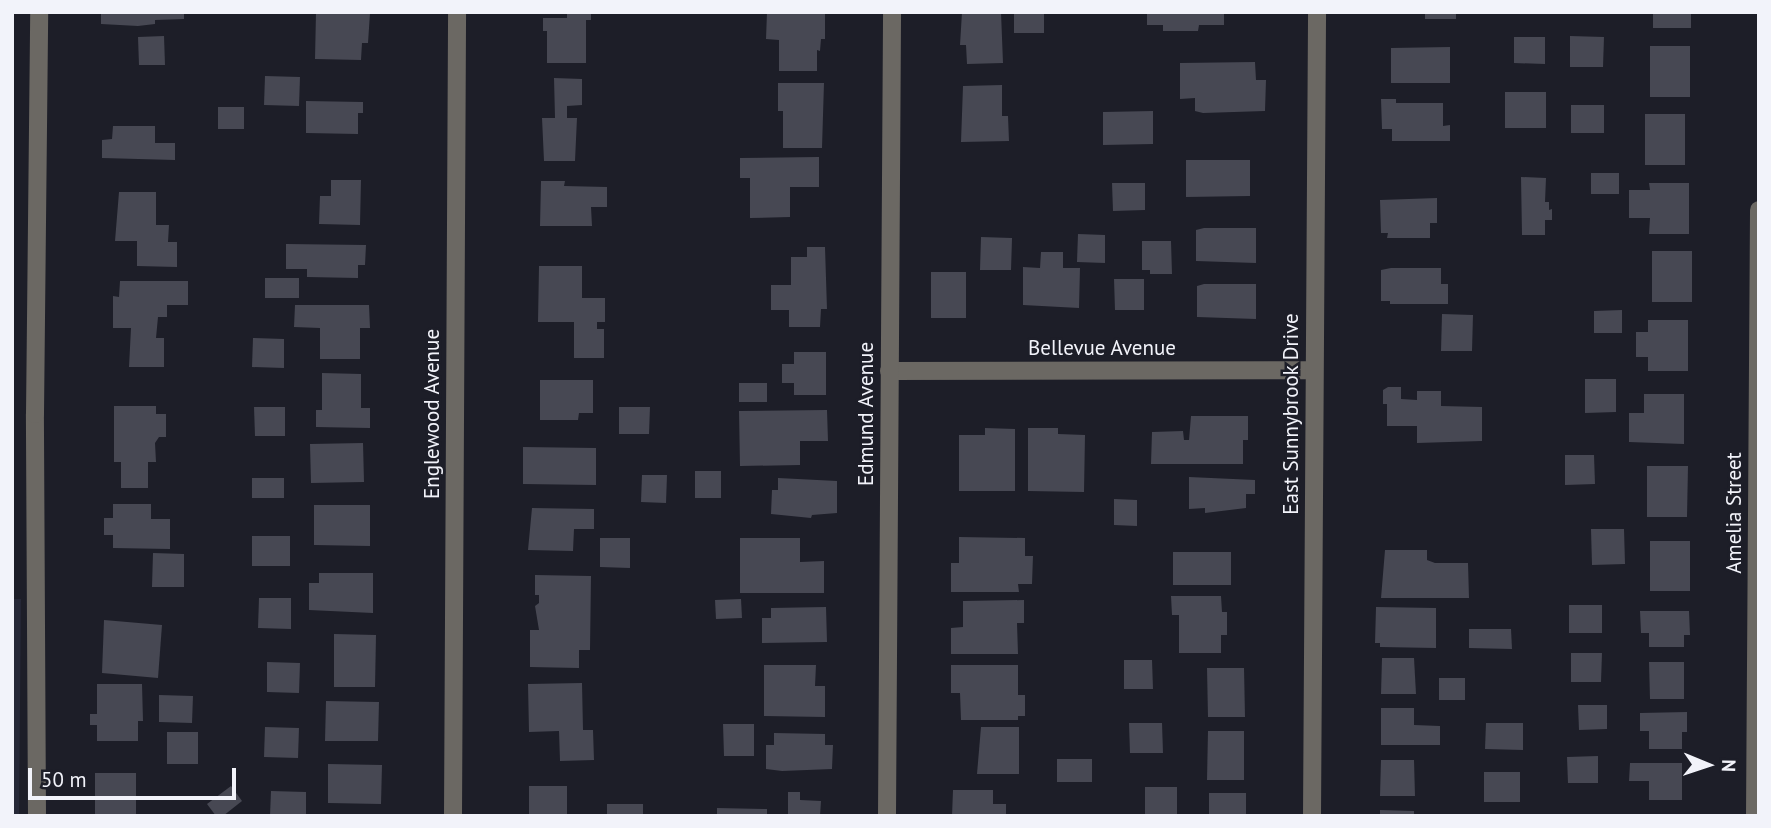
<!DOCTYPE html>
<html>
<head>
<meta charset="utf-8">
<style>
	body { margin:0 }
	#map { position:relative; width:1771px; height:828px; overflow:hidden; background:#1d1e28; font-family:"PT Sans",sans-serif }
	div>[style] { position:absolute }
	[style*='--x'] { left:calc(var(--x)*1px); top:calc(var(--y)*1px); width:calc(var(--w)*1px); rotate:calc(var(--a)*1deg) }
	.built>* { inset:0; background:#262837 }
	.building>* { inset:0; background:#474853 }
	.minor>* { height:18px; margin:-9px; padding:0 9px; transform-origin:9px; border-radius:9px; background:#6b6863 }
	span { translate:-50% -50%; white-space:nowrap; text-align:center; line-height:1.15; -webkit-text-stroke:5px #1d1e28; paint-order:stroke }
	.street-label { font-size:21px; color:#f2f3fa }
	.frame { position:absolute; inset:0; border:14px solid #f2f3fa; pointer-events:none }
	.north { position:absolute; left:1673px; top:730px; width:70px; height:70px; -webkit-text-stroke:5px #1d1e28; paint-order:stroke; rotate:92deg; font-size:19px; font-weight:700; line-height:28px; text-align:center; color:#f2f3fa }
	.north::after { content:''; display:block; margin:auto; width:24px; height:32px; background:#f2f3fa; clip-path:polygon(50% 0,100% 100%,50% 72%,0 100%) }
	.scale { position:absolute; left:28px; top:768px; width:208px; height:32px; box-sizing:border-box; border:4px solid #f2f3fa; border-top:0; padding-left:9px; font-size:21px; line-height:24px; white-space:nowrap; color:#f2f3fa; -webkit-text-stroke:5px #1d1e28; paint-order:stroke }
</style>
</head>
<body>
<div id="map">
	<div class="built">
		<div style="clip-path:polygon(12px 599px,21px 599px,19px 816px,12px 816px)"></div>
	</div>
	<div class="building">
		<div style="clip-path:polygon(101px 12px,184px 12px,184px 19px,155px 20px,155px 24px,138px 26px,101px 24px)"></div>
		<div style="clip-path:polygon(316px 12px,370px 13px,368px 43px,362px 43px,361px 60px,315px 59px)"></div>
		<div style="clip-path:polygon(567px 12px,591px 12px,591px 20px,586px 20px,586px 63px,547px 63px,547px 31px,543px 31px,543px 18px,567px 18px)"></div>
		<div style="clip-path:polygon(767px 12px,825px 12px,825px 39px,821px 39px,820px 51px,817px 50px,817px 71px,779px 71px,779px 40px,766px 39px)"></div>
		<div style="clip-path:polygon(962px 12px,1001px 12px,1003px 63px,967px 64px,966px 45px,960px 45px)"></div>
		<div style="clip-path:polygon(1014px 12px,1044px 12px,1044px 33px,1014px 33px)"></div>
		<div style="clip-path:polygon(1147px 12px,1224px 12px,1224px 25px,1199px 25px,1198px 31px,1163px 31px,1163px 25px,1147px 25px)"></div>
		<div style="clip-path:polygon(1425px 12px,1456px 12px,1456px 19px,1425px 19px)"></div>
		<div style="clip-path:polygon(1653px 12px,1691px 12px,1691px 28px,1653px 28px)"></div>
		<div style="clip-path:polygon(164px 36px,165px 65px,139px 65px,138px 37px)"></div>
		<div style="clip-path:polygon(1570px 36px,1604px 37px,1603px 67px,1570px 67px)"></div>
		<div style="clip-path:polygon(1514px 37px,1545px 37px,1545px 64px,1514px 63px)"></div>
		<div style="clip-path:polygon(1650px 46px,1690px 46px,1690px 97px,1650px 97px)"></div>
		<div style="clip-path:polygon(1450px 47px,1450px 83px,1391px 83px,1391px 48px)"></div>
		<div style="clip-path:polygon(1255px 62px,1256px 80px,1266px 80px,1265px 111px,1203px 113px,1195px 111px,1195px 98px,1180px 99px,1180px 63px)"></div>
		<div style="clip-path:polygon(265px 76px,300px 77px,299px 106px,264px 105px)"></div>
		<div style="clip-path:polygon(554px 78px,582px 79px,582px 105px,567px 106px,567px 118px,577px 118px,575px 161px,544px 161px,542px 118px,555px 118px)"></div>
		<div style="clip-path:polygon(778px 83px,824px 83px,822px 148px,783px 148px,783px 111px,778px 111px)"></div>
		<div style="clip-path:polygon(1002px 85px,1002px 116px,1008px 116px,1009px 141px,961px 142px,963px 86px)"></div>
		<div style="clip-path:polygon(1505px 92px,1546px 92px,1546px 128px,1505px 128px)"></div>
		<div style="clip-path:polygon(1381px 99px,1396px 99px,1396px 103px,1443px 103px,1443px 126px,1450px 125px,1450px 141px,1392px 141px,1392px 129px,1382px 129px)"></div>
		<div style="clip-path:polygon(306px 101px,363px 102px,363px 113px,358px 113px,358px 134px,306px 133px)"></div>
		<div style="clip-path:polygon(1571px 105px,1604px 105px,1604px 133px,1571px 133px)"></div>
		<div style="clip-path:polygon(218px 107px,244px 107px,244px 129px,218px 129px)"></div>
		<div style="clip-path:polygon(1153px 111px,1153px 144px,1103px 145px,1103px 112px)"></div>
		<div style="clip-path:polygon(1645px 114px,1685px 114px,1685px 165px,1645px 165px)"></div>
		<div style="clip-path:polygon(113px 126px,155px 126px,155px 143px,175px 143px,175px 160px,102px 158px,102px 140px,112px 139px)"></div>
		<div style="clip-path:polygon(819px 157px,819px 187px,790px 187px,790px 217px,750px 218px,750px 178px,740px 178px,740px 158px)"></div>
		<div style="clip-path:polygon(1186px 160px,1250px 160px,1250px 196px,1186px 197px)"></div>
		<div style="clip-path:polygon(1591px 173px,1619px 173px,1619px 194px,1591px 194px)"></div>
		<div style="clip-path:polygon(1521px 177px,1546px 178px,1545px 202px,1549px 202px,1549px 210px,1552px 209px,1552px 220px,1545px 220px,1545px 235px,1522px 235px)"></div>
		<div style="clip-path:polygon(331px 180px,361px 180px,360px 225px,319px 224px,320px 196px,331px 196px)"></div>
		<div style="clip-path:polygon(541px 181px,565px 181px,564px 186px,607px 187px,607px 207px,591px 207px,592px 226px,540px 226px)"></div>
		<div style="clip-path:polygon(1112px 183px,1145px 183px,1145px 210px,1113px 211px)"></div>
		<div style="clip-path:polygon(1649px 183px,1689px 183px,1689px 234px,1649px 234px,1650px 218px,1629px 218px,1629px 190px,1650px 190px)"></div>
		<div style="clip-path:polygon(119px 192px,156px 192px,156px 225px,169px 225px,168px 242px,177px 242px,177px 267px,137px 266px,137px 241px,115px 241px)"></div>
		<div style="clip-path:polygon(1437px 198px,1437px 223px,1430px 223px,1430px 238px,1387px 238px,1388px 233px,1381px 233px,1380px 200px)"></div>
		<div style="clip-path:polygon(1204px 228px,1256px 228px,1256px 263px,1196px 261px,1196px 230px)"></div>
		<div style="clip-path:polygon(1078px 234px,1105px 235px,1105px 263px,1077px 262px)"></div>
		<div style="clip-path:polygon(981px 237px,1012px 238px,1011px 270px,980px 270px)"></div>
		<div style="clip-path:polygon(1142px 241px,1171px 241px,1172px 274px,1150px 274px,1150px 270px,1142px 270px)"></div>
		<div style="clip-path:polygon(286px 244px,366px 245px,365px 265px,358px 265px,358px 278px,307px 277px,307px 269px,286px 269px)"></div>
		<div style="clip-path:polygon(807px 247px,825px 247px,827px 309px,821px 309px,820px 327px,789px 327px,789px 310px,771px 310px,771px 285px,791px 285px,791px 257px,807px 257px)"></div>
		<div style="clip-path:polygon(1652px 251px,1692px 251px,1692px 302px,1652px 302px)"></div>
		<div style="clip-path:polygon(1041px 252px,1063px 252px,1063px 268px,1080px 268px,1079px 308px,1023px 305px,1023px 267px,1040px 268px)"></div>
		<div style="clip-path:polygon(539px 266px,582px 266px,582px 298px,605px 298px,605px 322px,597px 322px,597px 329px,604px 329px,604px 358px,574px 358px,574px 322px,538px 322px)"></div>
		<div style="clip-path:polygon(1391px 268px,1441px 268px,1441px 284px,1448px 284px,1448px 304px,1390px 304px,1390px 301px,1381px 301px,1381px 270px)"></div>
		<div style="clip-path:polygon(931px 272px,966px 272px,966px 318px,931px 318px)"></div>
		<div style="clip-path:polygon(265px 278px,299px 278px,299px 298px,265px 298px)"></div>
		<div style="clip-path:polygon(1114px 279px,1144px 279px,1144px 310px,1115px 310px)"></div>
		<div style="clip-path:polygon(120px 281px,188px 281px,188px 305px,167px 305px,167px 317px,158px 317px,156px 338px,164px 338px,164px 367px,129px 367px,131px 328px,113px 328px,113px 296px,119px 297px)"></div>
		<div style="clip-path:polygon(1204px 284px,1256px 284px,1256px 319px,1197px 317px,1197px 286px)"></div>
		<div style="clip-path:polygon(295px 305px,369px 305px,370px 328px,360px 328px,360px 359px,320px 359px,320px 328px,294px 327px)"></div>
		<div style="clip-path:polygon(1622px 310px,1622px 333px,1594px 333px,1594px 311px)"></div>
		<div style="clip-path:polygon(1442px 314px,1473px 315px,1472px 351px,1441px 351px)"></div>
		<div style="clip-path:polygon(1648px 320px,1688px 320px,1688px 371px,1648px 371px,1648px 357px,1636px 357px,1636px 332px,1648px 332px)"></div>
		<div style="clip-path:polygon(253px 338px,284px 339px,284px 368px,252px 367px)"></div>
		<div style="clip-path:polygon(794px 352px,826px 352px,826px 395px,794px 395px,794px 383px,782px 383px,782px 364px,794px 364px)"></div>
		<div style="clip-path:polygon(322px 373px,361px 374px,361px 408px,370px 408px,370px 428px,316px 427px,316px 410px,322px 410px)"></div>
		<div style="clip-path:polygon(1585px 379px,1616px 379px,1616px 412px,1585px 413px)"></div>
		<div style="clip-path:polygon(540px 380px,593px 380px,593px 413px,579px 413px,578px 420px,540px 420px)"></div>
		<div style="clip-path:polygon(739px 383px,767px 383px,767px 402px,739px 402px)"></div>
		<div style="clip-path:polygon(1388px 387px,1401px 387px,1401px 399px,1417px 400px,1417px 391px,1441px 391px,1441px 406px,1482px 407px,1482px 441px,1417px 443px,1417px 426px,1387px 426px,1387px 404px,1383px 404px,1383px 390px)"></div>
		<div style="clip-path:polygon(1644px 394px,1684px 394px,1684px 444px,1629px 442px,1629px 413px,1644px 413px)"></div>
		<div style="clip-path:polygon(114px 406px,156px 406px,156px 414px,166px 414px,166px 437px,159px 437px,155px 443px,156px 462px,148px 462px,148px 488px,121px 488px,121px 462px,114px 462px)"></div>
		<div style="clip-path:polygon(254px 407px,285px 407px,285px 436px,255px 436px)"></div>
		<div style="clip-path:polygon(619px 407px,650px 407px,649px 434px,619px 434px)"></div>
		<div style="clip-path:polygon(827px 410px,828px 441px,800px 441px,800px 465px,740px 466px,739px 411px)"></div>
		<div style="clip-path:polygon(1191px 416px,1248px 416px,1248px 440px,1243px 440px,1243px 464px,1151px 464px,1152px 432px,1183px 431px,1184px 440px,1189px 440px)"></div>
		<div style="clip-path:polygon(985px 428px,1015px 429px,1015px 491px,959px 491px,959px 435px,985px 435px)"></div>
		<div style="clip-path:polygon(1028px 428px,1058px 428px,1058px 434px,1085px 435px,1084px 492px,1028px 491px)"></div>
		<div style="clip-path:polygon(363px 443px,364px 482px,311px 483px,310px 444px)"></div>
		<div style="clip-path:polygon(523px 447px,596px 448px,596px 485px,523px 484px)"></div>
		<div style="clip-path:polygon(1565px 455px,1594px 455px,1595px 484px,1565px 485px)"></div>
		<div style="clip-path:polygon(1647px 466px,1688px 466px,1687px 517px,1647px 517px)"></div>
		<div style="clip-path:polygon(695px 471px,721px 471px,721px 498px,695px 498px)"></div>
		<div style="clip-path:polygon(642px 475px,667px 475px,666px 503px,641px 502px)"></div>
		<div style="clip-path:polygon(1189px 477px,1255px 480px,1255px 494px,1246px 494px,1246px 508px,1205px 513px,1205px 508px,1189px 509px)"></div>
		<div style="clip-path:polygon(252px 478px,284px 478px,284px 498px,252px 498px)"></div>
		<div style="clip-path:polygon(778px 478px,837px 481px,837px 513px,812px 515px,811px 518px,771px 514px,772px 490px,778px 490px)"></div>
		<div style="clip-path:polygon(1114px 499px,1137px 500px,1137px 526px,1114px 525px)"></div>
		<div style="clip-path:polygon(113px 504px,151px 504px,151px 519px,170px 519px,170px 549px,113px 548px,113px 535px,104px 535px,104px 518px,113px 518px)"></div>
		<div style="clip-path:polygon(314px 505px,370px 505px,370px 546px,314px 545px)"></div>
		<div style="clip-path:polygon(532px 508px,594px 509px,594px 529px,574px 529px,573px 551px,528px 550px)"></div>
		<div style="clip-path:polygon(1591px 529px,1624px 529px,1625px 564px,1592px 565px)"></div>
		<div style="clip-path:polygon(252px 536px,290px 536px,290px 566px,252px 566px)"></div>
		<div style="clip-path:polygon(959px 537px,1025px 538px,1025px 556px,1033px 556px,1032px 584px,1018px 584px,1019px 592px,951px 592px,951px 563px,959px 563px)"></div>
		<div style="clip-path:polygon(600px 538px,630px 538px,630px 568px,600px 567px)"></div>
		<div style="clip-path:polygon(740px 538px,800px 538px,800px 562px,824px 561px,824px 593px,740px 593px)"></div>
		<div style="clip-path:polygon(1650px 541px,1690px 541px,1690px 591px,1650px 591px)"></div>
		<div style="clip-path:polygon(1385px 550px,1427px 550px,1427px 560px,1435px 563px,1468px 563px,1469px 598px,1381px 598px)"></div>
		<div style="clip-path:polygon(1173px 552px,1231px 552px,1231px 585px,1173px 585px)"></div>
		<div style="clip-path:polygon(153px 553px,184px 554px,184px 587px,152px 587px)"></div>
		<div style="clip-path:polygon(319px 573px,373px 573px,373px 613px,309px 610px,309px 583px,319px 583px)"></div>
		<div style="clip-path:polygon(535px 575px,591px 576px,590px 650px,579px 650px,579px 668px,530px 667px,530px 630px,539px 630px,535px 606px,539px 603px,539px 595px,535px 595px)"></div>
		<div style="clip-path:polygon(1171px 596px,1221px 596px,1222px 612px,1227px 612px,1227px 635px,1221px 635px,1221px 653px,1179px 653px,1179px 615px,1172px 615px)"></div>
		<div style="clip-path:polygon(259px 598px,291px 598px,291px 629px,258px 628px)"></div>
		<div style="clip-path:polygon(741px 599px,742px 618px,716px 619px,715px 600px)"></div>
		<div style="clip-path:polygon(1024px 600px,1024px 623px,1017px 623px,1018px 654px,951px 654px,951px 628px,963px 627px,963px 601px)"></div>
		<div style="clip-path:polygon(1569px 605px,1602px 605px,1602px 633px,1569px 633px)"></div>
		<div style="clip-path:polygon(826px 607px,827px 642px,762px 643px,762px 618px,771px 618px,771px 608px)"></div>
		<div style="clip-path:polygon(1376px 607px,1436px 608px,1436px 648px,1380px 647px,1380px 643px,1375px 643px)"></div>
		<div style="clip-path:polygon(1640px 611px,1689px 611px,1690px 635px,1684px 635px,1684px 647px,1649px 647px,1649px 633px,1641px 633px)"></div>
		<div style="clip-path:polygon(104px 620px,162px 625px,158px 678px,102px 673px)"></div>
		<div style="clip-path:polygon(1469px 629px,1511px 629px,1512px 649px,1469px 648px)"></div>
		<div style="clip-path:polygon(334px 634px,376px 635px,375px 687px,334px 687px)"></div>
		<div style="clip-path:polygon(1571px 653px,1602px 653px,1601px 682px,1571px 682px)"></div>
		<div style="clip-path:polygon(1382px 658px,1414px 658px,1416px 694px,1381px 694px)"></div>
		<div style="clip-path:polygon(1124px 660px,1152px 660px,1153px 689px,1124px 689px)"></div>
		<div style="clip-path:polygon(267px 662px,300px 663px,299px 693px,267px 692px)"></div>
		<div style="clip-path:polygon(1649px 662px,1684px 662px,1684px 699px,1650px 699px)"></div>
		<div style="clip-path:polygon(764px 665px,816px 665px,815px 686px,825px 686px,825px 717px,764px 716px)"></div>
		<div style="clip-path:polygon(951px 665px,1018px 665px,1018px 695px,1025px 695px,1025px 716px,1018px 716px,1018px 720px,961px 720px,960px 693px,951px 693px)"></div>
		<div style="clip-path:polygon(1207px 668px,1244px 668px,1245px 717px,1208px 717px)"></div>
		<div style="clip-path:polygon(1439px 678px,1465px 678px,1465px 700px,1439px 700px)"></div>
		<div style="clip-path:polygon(582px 683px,583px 730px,593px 730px,594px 760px,560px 761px,559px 731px,529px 732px,528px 684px)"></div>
		<div style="clip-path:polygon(97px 684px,142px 684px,143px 721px,138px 721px,138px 741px,97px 741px,97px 725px,90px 725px,90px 714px,97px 714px)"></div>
		<div style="clip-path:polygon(159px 695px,193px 696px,192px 723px,159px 722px)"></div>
		<div style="clip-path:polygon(326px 701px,379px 702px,378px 741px,325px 741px)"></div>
		<div style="clip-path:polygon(1578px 705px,1607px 705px,1607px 729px,1579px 730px)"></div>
		<div style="clip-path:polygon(1381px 708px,1414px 708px,1414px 725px,1440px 726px,1440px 745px,1381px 745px)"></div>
		<div style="clip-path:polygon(1687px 712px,1687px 732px,1682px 732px,1682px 749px,1649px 749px,1649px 731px,1640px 731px,1640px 713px)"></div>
		<div style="clip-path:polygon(1129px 723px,1162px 723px,1163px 753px,1130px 753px)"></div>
		<div style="clip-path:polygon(1486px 723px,1523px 723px,1523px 750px,1485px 749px)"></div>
		<div style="clip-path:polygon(723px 724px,754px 724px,754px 756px,724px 756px)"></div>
		<div style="clip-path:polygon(265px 727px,299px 728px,298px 758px,264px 757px)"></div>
		<div style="clip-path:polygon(981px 727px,1019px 727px,1019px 774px,977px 774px)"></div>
		<div style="clip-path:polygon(1208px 731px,1244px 731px,1244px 780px,1207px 780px)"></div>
		<div style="clip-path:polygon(167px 732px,198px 732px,198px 764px,167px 764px)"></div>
		<div style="clip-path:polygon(774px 733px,825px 734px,825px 745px,833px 745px,832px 769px,782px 771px,766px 769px,766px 745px,774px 745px)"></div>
		<div style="clip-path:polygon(1598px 756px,1598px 783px,1568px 783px,1567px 757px)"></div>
		<div style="clip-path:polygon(1057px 759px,1092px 759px,1092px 782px,1057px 782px)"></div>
		<div style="clip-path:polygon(1381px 760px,1414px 760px,1415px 796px,1380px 796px)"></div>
		<div style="clip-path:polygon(1630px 763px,1682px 763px,1682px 800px,1649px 800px,1649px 781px,1629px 781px)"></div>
		<div style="clip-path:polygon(328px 764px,382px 765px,381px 804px,328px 803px)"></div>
		<div style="clip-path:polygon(1484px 772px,1520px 772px,1520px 802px,1484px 802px)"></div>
		<div style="clip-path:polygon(95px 773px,136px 773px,136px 816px,95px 816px)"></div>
		<div style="clip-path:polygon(231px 786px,242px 801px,223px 816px,216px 816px,207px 804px)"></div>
		<div style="clip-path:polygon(529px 786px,567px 786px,567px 816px,529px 816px)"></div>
		<div style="clip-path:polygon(1145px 787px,1177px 787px,1177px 816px,1145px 816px)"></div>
		<div style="clip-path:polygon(953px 790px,993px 790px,993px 804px,1006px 804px,1006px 816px,952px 816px)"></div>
		<div style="clip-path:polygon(271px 791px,306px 792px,306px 816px,270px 816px)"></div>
		<div style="clip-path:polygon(788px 792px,800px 792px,800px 800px,821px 801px,820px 816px,788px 816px)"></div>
		<div style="clip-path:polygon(1209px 793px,1246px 793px,1246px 816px,1209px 814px)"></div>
		<div style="clip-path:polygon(607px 804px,643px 804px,643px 816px,607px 816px)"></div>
		<div style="clip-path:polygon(717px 808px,767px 809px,767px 816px,717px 816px)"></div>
		<div style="clip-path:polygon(1380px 810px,1414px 811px,1414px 816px,1380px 816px)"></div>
	</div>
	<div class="minor">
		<div style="--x:889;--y:371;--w:425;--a:-0.1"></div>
		<div style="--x:37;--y:816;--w:402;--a:-90.3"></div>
		<div style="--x:35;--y:414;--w:402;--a:-89.4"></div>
		<div style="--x:453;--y:816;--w:804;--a:-89.71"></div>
		<div style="--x:887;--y:816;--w:804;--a:-89.64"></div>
		<div style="--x:1312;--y:816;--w:804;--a:-89.64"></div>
		<div style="--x:1755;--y:816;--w:606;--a:-89.62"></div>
	</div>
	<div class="street-label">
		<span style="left:1102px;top:348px">Bellevue Avenue</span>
		<span style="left:432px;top:414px;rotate:-90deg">Englewood Avenue</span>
		<span style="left:866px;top:414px;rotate:-90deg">Edmund Avenue</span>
		<span style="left:1291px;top:414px;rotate:-90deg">East Sunnybrook Drive</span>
		<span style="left:1734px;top:513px;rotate:-90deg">Amelia Street</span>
	</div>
	<div class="frame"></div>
	<div class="north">N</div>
	<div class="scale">50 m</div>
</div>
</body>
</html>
